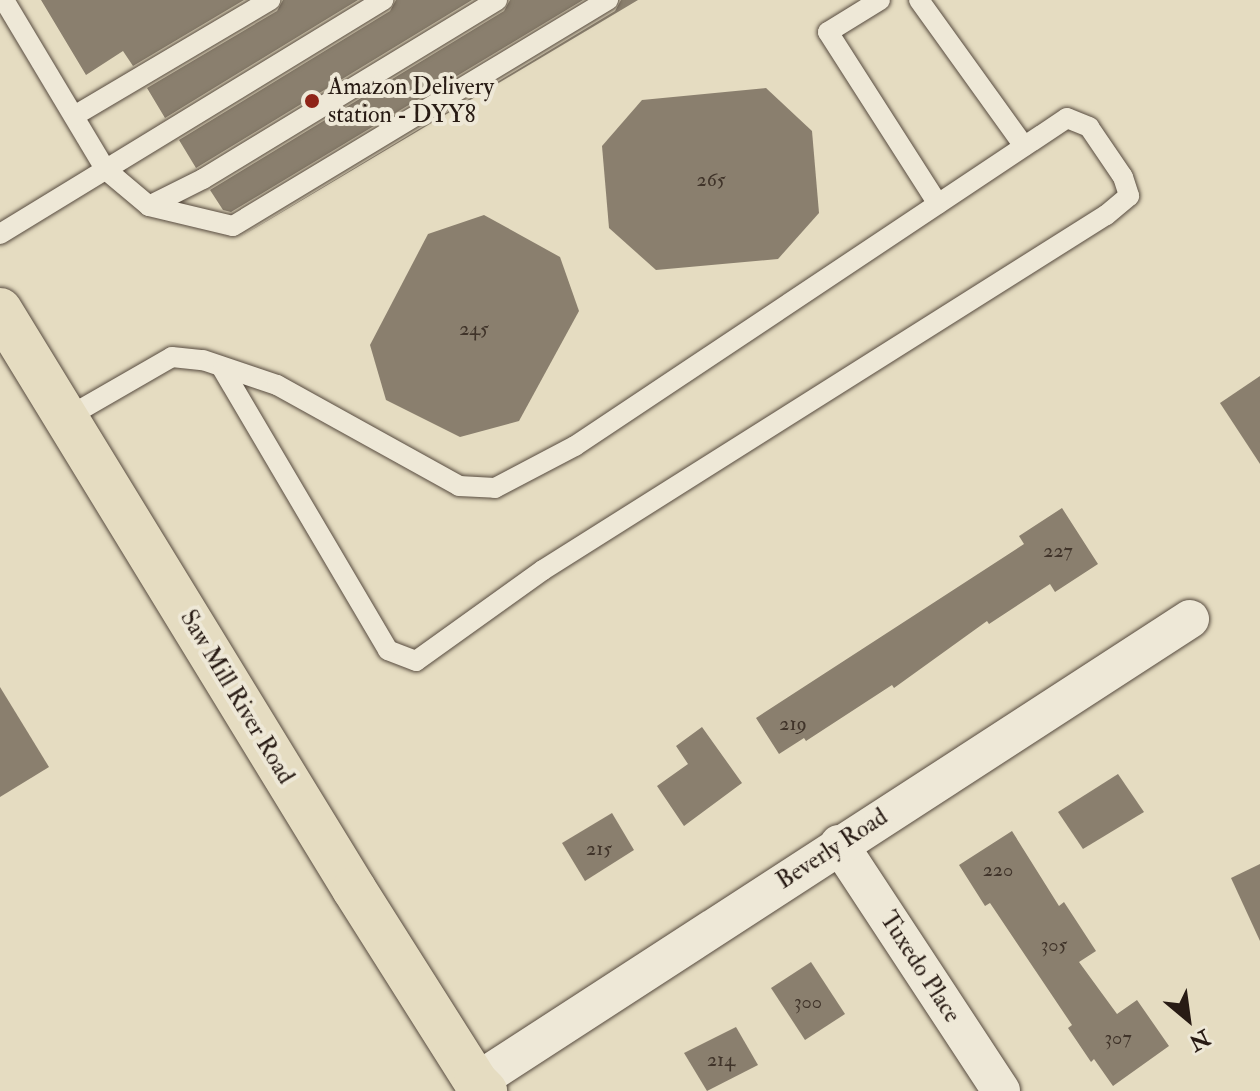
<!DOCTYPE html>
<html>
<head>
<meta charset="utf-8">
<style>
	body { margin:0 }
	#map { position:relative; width:1260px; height:1091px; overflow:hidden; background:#e5dcc1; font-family:"IM FELL Double Pica",serif }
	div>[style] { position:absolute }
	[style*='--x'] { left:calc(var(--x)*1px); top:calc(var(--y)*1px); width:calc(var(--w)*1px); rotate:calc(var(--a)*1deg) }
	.building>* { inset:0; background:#8a7f6e }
	.roads { filter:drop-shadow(0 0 2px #574b3f) drop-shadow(0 0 2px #574b3f) }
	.lane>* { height:20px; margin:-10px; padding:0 10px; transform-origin:10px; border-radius:10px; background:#eee8d7 }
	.street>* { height:38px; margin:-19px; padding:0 19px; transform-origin:19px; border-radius:19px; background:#eee8d7 }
	.primary>* { height:44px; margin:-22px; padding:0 22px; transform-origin:22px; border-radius:22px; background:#e5dcc1 }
	.dots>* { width:22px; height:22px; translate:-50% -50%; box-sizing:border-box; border:4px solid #eee8d7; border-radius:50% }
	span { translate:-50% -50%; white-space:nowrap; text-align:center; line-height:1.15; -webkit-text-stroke:8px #eee8d7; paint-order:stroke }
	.number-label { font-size:20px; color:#40342a }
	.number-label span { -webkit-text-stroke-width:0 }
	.poi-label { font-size:24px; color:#281b14 }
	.left { translate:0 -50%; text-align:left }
	.street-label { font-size:24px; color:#281b14 }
	.north { position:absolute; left:1148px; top:979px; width:80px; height:80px; -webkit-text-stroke:6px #eee8d7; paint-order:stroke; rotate:151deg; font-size:22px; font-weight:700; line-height:32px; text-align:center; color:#281b14 }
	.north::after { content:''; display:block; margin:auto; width:28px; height:36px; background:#281b14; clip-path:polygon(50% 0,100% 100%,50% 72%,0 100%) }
</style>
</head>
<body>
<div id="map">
	<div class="building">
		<div style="clip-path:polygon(41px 0,244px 0,133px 66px,123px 51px,86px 75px)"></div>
		<div style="clip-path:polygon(283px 0,358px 0,165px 118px,147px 88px,277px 11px)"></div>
		<div style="clip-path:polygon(396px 0,472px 0,196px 168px,179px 140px,390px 11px)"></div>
		<div style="clip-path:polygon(510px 0,583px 0,231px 212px,223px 210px,210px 190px,504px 11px)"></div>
		<div style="clip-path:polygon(621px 0,638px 0,240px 237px,615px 11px)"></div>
		<div style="clip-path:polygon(766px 88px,812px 131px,819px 213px,778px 259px,656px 270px,609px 228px,602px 146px,642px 100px)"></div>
		<div style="clip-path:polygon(484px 215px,560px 257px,579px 311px,519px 421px,460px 437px,386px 400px,370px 345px,428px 234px)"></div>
		<div style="clip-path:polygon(1260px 376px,1260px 464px,1220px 403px)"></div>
		<div style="clip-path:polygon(1062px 508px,1098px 564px,1055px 592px,1050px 584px,989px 624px,987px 621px,894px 688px,892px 685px,806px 741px,804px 738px,779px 754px,756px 718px,1024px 544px,1019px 536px)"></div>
		<div style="clip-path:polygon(0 687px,49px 767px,0 797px)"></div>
		<div style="clip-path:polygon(702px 727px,742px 783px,684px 826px,657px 786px,688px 764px,676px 746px)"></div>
		<div style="clip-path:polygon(1118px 774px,1144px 812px,1083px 849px,1058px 812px)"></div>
		<div style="clip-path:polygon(612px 813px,634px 850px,585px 881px,562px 843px)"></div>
		<div style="clip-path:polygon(1012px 831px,1059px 906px,1064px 902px,1096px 951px,1079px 962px,1117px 1014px,1137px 1000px,1169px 1046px,1113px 1086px,1094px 1059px,1091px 1062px,1068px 1028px,1072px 1025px,990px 903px,985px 906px,959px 865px)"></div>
		<div style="clip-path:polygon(1260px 864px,1260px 941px,1231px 878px)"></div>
		<div style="clip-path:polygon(811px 962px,845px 1014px,805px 1040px,771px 988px)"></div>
		<div style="clip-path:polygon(736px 1027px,758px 1065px,707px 1091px,684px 1053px)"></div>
	</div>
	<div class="roads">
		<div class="lane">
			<div style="--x:4;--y:0;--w:197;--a:59.1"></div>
			<div style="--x:105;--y:169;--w:57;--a:40.1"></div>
			<div style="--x:149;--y:206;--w:86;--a:13.4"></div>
			<div style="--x:233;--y:226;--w:438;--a:-31.1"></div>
			<div style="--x:880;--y:0;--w:61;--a:148.4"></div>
			<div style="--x:828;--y:32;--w:204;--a:57.4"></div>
			<div style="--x:919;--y:0;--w:180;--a:54.3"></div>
			<div style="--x:74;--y:116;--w:228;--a:-30.6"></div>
			<div style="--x:149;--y:206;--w:60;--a:-26.6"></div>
			<div style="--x:203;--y:179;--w:344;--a:-31.3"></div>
			<div style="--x:0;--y:234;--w:449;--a:-31.4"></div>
			<div style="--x:66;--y:418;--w:122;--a:-29.9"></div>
			<div style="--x:172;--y:357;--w:31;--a:6"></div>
			<div style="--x:203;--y:360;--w:78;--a:18.7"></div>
			<div style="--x:277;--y:385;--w:208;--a:29"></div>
			<div style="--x:459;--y:486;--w:36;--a:3"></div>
			<div style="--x:495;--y:488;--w:90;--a:-27.7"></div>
			<div style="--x:575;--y:446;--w:591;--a:-33.69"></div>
			<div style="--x:1067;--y:118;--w:24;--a:22"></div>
			<div style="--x:1089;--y:127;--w:60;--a:55.8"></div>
			<div style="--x:1123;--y:177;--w:20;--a:72"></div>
			<div style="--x:1129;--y:196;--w:30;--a:140"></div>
			<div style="--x:1106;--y:215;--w:666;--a:147.77"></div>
			<div style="--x:543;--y:570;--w:156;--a:144.4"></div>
			<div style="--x:416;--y:661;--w:30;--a:-159"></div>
			<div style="--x:388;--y:650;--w:325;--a:-120.5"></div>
		</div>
		<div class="street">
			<div style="--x:839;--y:844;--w:295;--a:56.7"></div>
			<div style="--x:476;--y:1082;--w:851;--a:-32.96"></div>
		</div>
		<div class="primary">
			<div style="--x:0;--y:310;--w:679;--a:58.56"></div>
			<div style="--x:354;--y:889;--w:228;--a:57.7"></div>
			<div style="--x:476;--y:1082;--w:13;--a:45"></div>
		</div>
	</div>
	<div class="dots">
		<div style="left:312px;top:101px;background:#8f2418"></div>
	</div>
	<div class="number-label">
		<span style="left:711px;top:179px">265</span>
		<span style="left:474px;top:328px">245</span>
		<span style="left:1058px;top:550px">227</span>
		<span style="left:793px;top:723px">219</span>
		<span style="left:599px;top:848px">215</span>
		<span style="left:998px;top:869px">220</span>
		<span style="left:1054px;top:944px">305</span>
		<span style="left:808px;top:1001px">300</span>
		<span style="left:1118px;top:1037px">307</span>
		<span style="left:721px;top:1059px">214</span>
	</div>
	<div class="poi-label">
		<span class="left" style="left:328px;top:101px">Amazon Delivery<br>station - DYY8</span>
	</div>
	<div class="street-label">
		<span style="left:237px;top:697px;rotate:59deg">Saw Mill River Road</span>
		<span style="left:832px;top:849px;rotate:-33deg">Beverly Road</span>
		<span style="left:920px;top:967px;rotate:57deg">Tuxedo Place</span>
	</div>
	<div class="north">N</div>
</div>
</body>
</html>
